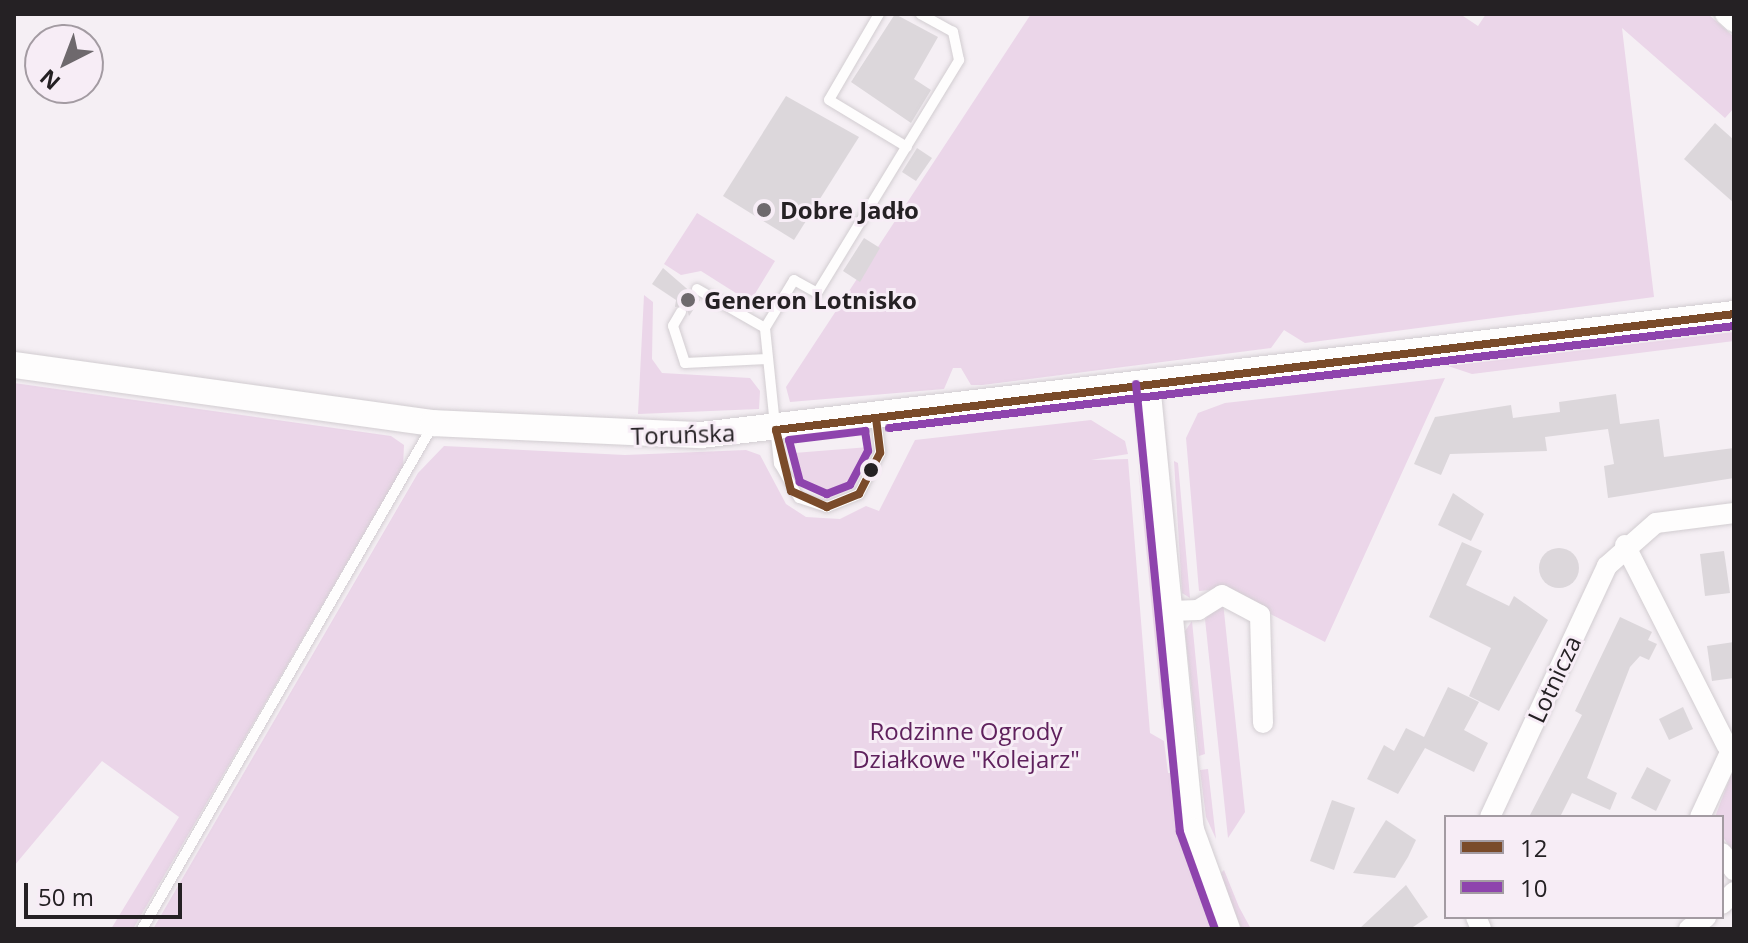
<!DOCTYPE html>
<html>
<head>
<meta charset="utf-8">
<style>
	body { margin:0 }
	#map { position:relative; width:1748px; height:943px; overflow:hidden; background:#f5eff4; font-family:"Open Sans",sans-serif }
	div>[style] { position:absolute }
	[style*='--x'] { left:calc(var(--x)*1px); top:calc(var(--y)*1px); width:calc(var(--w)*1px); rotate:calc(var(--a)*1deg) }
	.green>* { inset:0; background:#ebd6e9 }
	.building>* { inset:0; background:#dcd7db }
	.round { border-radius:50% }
	.roads { filter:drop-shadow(0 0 2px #d2cdd1) drop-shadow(0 0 2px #d2cdd1) }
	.service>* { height:10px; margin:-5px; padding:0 5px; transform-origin:5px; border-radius:5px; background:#fefdfd }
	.minor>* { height:20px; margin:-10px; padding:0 10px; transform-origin:10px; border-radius:10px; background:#fefdfd }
	.tertiary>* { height:24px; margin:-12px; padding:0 12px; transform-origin:12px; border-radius:12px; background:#fefdfd }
	.secondary>* { height:26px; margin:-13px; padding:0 13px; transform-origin:13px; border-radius:13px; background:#fefdfd }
	.bus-1>* { height:8px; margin:-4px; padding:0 4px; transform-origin:4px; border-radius:4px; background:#7a4b2a }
	.bus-2>* { height:8px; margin:-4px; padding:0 4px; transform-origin:4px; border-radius:4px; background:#8e44ad }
	.dots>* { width:22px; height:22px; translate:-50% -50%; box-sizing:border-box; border:4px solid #f7edf6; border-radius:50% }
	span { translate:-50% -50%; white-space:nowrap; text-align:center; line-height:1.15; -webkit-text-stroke:6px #f7edf6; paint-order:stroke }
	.poi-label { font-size:24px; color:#252124; font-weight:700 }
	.left { translate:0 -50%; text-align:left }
	.street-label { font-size:24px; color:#252124 }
	.park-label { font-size:24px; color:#5f215d }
	.frame { position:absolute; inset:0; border:16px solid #252124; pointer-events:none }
	.legend { position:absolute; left:1444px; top:815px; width:280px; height:104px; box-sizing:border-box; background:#f7edf6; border:2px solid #a39ba2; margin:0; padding:10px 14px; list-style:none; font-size:24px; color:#252124 }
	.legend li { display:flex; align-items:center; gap:16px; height:40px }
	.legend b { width:40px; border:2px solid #a39ba2 }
	.north { position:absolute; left:24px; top:24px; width:80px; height:80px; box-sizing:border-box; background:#f7edf6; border:2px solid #a39ba2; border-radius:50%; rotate:222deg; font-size:22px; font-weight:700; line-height:32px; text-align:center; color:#252124 }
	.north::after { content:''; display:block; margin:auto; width:28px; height:36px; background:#6e696d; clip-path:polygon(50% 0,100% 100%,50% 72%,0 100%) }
	.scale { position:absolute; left:24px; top:883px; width:158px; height:36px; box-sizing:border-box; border:4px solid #252124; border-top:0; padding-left:10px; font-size:24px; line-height:28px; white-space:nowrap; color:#252124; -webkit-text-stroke:6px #f7edf6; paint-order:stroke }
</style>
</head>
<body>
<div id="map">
	<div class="green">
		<div style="clip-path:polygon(1031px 14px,1460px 14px,1478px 26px,1486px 14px,1708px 14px,1734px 37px,1734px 108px,1725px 118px,1622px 28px,1654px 297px,1305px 343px,1284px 330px,1271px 348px,982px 385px,971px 385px,961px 368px,953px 368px,944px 389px,790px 402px,786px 387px)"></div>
		<div style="clip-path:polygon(697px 213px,775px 261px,750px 302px,701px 271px,681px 275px,664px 264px)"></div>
		<div style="clip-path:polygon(644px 295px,653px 302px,652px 359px,662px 373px,750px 378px,760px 391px,759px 409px,638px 414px)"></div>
		<div style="clip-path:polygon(1734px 332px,1734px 341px,1472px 374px,1448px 366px)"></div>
		<div style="clip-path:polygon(1445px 378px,1325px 642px,1222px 589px,1199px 591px,1186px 438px,1198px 413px,1225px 403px)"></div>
		<div style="clip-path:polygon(14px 383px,391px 436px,404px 445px,403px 467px,133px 929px,111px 929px,179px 817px,102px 761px,14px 866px)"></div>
		<div style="clip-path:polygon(1091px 420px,1125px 441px,1128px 454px,1091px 460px,1128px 459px,1150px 733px,1164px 741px,1168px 773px,1176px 773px,1188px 864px,1213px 929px,153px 929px,418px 473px,444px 446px,625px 455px,746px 450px,760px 455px,786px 504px,806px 517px,840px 519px,866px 506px,879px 511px,915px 440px)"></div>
		<div style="clip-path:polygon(869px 447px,857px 477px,833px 493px,811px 489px,793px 464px,794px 453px)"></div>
		<div style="clip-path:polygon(1174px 461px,1178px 463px,1190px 598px,1182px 593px)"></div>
		<div style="clip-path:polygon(1138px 466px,1168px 697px,1162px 711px)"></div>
		<div style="clip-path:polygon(1223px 602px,1245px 812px,1228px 838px,1205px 619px)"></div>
		<div style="clip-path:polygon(1192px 621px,1205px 754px,1199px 756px,1185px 631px)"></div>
		<div style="clip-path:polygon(1734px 767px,1734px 853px,1722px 836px,1722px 817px,1715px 817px)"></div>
		<div style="clip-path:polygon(1208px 769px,1216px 839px,1206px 817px,1200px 770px)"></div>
		<div style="clip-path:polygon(1224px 870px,1239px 907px,1251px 929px,1242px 929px,1232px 910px,1218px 876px)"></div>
	</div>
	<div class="building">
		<div style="clip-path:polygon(895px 14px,938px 37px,914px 79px,931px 90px,911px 123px,851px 82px)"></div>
		<div style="clip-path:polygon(786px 96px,859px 137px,794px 240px,723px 196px)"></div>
		<div style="clip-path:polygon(1715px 123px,1734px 140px,1734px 203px,1684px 159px)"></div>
		<div style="clip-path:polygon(917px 148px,932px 158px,916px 181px,902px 172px)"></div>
		<div style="clip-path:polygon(864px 238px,880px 248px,860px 282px,843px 271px)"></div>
		<div style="clip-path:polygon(663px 268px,700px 300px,689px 316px,686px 306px,675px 307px,676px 300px,652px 284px)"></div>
		<div style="clip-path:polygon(1616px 394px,1620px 424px,1659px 419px,1664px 457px,1734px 448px,1734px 478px,1608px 498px,1604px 466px,1614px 464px,1608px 429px,1545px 437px,1547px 451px,1450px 454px,1441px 475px,1414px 464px,1435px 417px,1511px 405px,1513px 418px,1560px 412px,1559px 402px)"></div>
		<div style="clip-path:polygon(1453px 493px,1484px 514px,1471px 541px,1438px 525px)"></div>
		<div style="clip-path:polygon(1462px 542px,1482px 551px,1466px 585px,1509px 606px,1514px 596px,1548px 620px,1499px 711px,1469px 696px,1491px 648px,1429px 617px)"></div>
		<div class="round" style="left:1539px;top:548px;width:40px;height:40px"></div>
		<div style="clip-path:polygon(1724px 551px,1730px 593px,1705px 596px,1700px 554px)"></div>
		<div style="clip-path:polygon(1620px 617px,1652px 632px,1648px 640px,1657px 644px,1649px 660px,1640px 656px,1630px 667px,1587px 778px,1617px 793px,1610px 810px,1572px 793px,1560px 817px,1529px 817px,1582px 715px,1575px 711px)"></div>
		<div style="clip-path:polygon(1734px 642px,1734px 678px,1712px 681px,1707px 646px)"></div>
		<div style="clip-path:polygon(1448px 687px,1479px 702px,1464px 730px,1488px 743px,1474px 772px,1425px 748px,1398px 794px,1367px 779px,1384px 745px,1394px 751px,1406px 728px,1424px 737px)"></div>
		<div style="clip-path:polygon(1683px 707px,1693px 729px,1669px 740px,1659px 719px)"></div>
		<div style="clip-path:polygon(1647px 767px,1671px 780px,1656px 811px,1631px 798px)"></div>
		<div style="clip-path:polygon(1332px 800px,1355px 808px,1334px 870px,1310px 861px)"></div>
		<div style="clip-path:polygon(1386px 820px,1416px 840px,1408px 857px,1395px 878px,1353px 873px)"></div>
		<div style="clip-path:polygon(1406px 885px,1428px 917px,1410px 929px,1359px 929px)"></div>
	</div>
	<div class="roads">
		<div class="service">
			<div style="--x:879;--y:14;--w:99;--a:120.2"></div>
			<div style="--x:829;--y:100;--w:91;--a:31.1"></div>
			<div style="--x:697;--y:289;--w:78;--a:29.8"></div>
			<div style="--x:681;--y:312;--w:16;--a:120"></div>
			<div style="--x:673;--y:326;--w:39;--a:72"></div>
			<div style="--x:685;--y:363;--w:82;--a:-2.8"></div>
			<div style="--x:876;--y:418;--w:35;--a:83"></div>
			<div style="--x:880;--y:453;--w:46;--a:117.1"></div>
			<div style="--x:859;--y:494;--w:35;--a:158"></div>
			<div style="--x:827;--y:507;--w:29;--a:-162"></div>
			<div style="--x:799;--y:498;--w:39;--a:-120"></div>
			<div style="--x:779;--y:464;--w:137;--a:-95.9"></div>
			<div style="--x:765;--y:328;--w:56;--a:-58.9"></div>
			<div style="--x:794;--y:280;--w:26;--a:29"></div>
			<div style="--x:817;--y:293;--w:273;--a:-58.6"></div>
			<div style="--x:959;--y:60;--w:29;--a:-102"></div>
			<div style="--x:953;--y:32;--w:37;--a:-151"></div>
			<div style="--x:142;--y:929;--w:582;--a:-60"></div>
		</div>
		<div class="minor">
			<div style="--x:1725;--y:14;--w:12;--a:42"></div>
			<div style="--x:1625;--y:545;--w:225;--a:63.1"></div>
			<div style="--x:1171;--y:611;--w:27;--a:-2"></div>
			<div style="--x:1198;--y:610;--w:28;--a:-32"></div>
			<div style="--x:1222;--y:595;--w:43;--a:27.8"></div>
			<div style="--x:1260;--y:615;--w:108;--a:88.4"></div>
			<div style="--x:1490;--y:817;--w:277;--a:-65"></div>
			<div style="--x:1607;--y:566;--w:65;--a:-41.3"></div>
			<div style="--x:1656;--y:523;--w:79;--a:-7.3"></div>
			<div style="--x:1700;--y:817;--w:81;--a:-65"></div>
			<div style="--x:1722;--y:853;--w:21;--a:55"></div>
			<div style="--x:1722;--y:904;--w:17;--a:-45"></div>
			<div style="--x:1476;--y:917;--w:13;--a:67"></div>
			<div style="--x:1689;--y:929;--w:21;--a:-35"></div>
		</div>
		<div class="tertiary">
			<div style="--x:1148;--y:383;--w:449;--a:84.4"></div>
			<div style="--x:1192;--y:830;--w:105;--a:70"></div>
		</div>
		<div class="secondary">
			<div style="--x:14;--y:365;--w:423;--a:7.9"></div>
			<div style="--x:433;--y:423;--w:268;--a:2.6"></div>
			<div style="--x:701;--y:435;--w:1040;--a:-6.68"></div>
		</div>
	</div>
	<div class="bus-1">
		<div style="--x:876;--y:418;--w:35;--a:83"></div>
		<div style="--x:880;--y:453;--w:46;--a:117.1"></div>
		<div style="--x:859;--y:494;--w:35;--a:158"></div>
		<div style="--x:827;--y:507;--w:39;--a:-156"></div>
		<div style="--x:791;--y:491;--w:63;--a:-103.8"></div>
		<div style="--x:776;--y:430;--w:965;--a:-6.9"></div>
	</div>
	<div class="bus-2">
		<div style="--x:1136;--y:384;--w:450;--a:84.4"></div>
		<div style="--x:1180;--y:832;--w:103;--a:70.2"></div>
		<div style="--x:889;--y:428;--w:851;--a:-6.88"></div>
		<div style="--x:865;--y:431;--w:20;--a:81"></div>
		<div style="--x:868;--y:451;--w:38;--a:118"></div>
		<div style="--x:850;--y:485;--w:25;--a:159"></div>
		<div style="--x:827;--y:494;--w:30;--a:-156"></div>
		<div style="--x:800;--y:482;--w:43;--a:-104.7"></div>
		<div style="--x:789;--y:440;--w:77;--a:-6.8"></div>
	</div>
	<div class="dots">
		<div style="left:764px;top:210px;background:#6e696d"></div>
		<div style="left:688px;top:300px;background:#6e696d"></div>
		<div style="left:871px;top:470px;background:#252124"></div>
	</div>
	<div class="poi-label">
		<span class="left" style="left:780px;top:210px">Dobre Jadło</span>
		<span class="left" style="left:704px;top:300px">Generon Lotnisko</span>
	</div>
	<div class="street-label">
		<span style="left:683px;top:434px;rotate:-2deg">Toruńska</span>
		<span style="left:1554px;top:679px;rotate:-65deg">Lotnicza</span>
	</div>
	<div class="park-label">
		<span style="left:966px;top:745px">Rodzinne Ogrody<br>Działkowe "Kolejarz"</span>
	</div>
	<div class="frame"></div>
	<ul class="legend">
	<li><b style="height:10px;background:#7a4b2a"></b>12</li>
	<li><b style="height:10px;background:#8e44ad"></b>10</li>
	</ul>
	<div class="north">N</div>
	<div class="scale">50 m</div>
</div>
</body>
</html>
